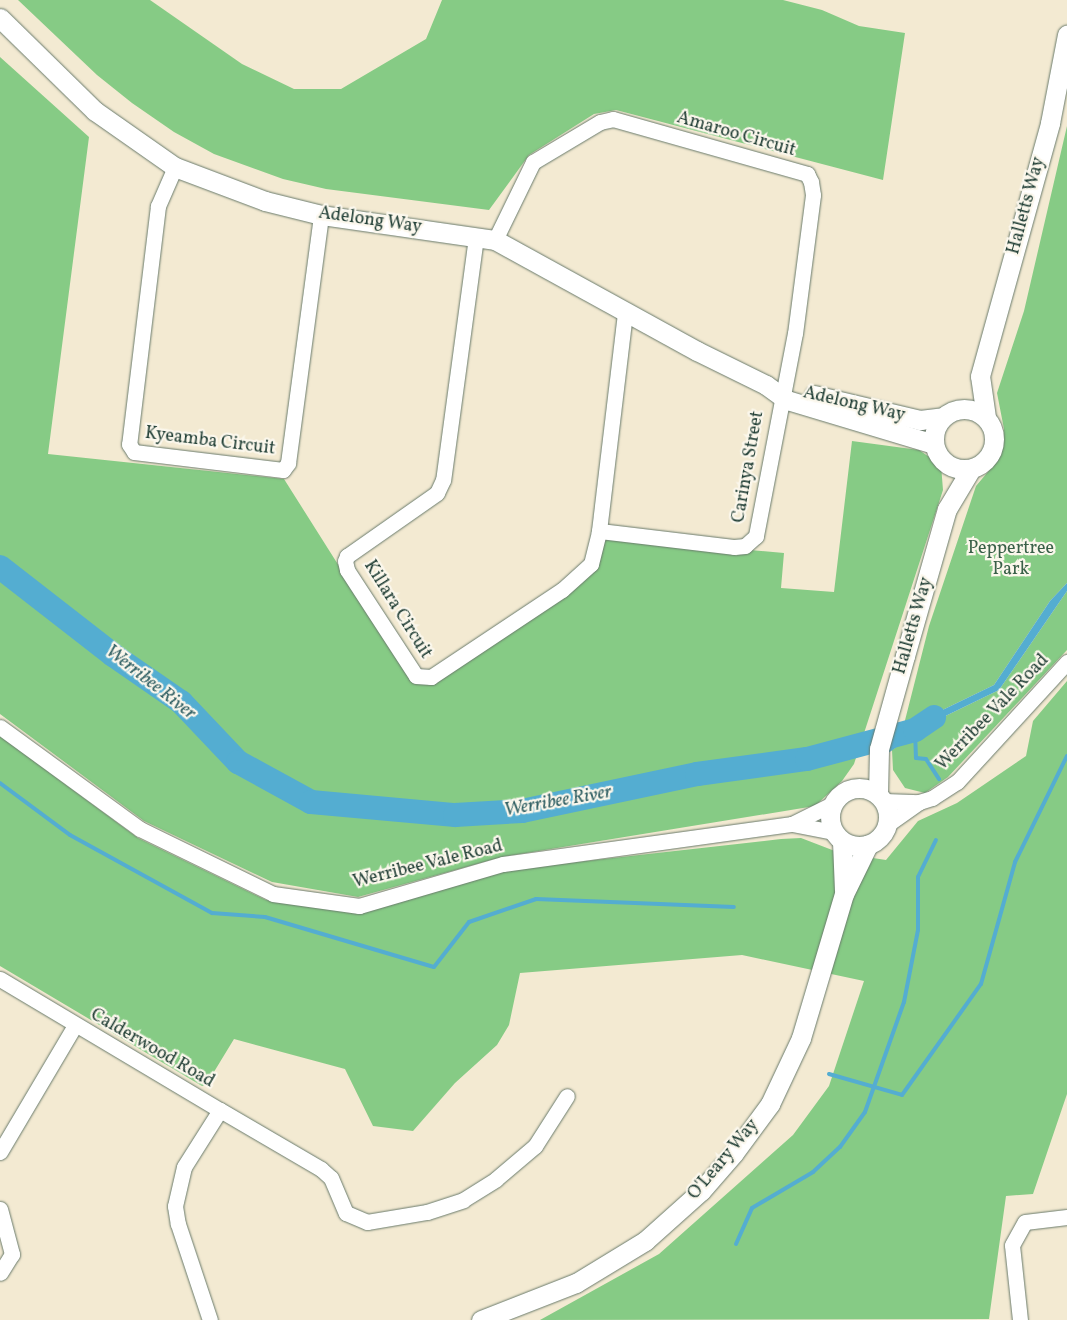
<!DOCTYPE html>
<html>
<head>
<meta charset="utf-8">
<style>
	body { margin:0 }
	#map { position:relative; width:1067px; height:1320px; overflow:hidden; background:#f3ead2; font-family:Vollkorn,serif }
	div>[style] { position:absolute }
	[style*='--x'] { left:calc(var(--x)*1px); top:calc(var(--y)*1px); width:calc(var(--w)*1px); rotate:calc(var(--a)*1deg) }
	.green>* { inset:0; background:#86cb85 }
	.water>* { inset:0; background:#54add1 }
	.stream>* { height:4px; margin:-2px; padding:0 2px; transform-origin:2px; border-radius:2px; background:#54add1 }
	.river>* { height:24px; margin:-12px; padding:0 12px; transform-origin:12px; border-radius:12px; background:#54add1 }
	.roads { filter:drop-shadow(0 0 1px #697a6b) drop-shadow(0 0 1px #697a6b) }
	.minor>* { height:15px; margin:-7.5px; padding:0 7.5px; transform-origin:7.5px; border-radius:7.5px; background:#fff }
	.tertiary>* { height:19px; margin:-9.5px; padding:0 9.5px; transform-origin:9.5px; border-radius:9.5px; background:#fff }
	.tertiary>.ring { margin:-9.5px; padding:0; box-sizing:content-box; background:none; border:19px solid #fff; border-radius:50% }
	span { translate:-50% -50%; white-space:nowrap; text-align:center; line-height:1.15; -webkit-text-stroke:4.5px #fbf7ec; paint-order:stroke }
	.street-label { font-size:18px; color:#1f3d34 }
	.park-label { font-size:18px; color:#396048 }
	.water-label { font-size:19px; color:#2f5f63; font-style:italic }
</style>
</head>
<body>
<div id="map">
	<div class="green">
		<div style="clip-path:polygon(18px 0,150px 0,242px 64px,294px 89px,341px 89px,426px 39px,442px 0,783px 0,822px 10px,859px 26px,905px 33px,883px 180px,616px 110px,594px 114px,529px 155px,489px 210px,326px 189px,283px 179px,214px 154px,174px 132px,132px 103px,97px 75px)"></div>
		<div style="clip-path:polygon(0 57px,89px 137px,48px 454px,284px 479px,411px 680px,567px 595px,598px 567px,604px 537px,784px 553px,781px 588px,834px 592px,852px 441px,919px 450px,941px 465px,943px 490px,854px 764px,842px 781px,815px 806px,502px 857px,358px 897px,272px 882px,144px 821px,0 714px)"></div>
		<div style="clip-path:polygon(1067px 126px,1067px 583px,1050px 601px,994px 685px,928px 717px,901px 736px,929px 626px,976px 486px,998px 460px,1004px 429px,997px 393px,1024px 311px)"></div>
		<div style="clip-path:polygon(1067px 591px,1067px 650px,948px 777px,925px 793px,905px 788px,893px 770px,892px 750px,931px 723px,999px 690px)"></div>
		<div style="clip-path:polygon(1067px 681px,1067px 1094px,1033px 1194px,1006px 1196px,989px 1319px,540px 1320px,659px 1254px,793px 1135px,829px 1086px,864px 981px,742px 955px,520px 973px,509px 1025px,497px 1045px,455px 1083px,413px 1131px,373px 1126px,345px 1069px,234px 1039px,206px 1085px,202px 1086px,0 966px,0 736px,138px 838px,266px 900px,357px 913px,505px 870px,781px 839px,801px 838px,840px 853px,886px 860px,918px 821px,957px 803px,1026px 756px,1033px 721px)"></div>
	</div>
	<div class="water">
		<div style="clip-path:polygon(1067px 583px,1067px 591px,999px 690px,931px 723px,884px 756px,882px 749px,928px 717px,994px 685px,1050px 601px)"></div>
	</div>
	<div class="stream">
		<div style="--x:915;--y:730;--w:28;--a:88"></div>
		<div style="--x:916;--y:758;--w:10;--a:6"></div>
		<div style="--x:926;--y:759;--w:24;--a:57"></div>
		<div style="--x:0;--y:783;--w:87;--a:36.6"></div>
		<div style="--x:70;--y:835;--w:162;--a:28.8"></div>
		<div style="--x:212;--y:913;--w:53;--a:4.3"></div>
		<div style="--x:265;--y:917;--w:176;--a:16.5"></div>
		<div style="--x:434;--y:967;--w:57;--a:-52.1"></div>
		<div style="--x:469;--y:922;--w:71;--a:-18.9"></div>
		<div style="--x:536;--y:899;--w:198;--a:2.3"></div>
		<div style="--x:829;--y:1074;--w:76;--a:16"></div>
		<div style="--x:902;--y:1095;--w:136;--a:-54.6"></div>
		<div style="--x:981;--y:984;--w:127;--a:-74.4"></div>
		<div style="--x:1015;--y:862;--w:118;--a:-63.9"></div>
		<div style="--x:736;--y:1244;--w:39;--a:-66"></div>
		<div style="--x:752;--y:1208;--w:71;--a:-30.5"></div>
		<div style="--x:813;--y:1172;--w:37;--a:-43"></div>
		<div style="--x:840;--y:1147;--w:43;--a:-54.5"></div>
		<div style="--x:865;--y:1112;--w:117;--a:-70.5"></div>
		<div style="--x:904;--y:1002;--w:73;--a:-79"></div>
		<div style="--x:918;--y:930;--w:53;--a:-90"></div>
		<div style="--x:918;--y:877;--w:41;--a:-64.1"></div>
	</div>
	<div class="river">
		<div style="--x:0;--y:567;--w:143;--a:37.9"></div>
		<div style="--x:113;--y:655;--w:83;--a:34.7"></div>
		<div style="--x:181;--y:702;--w:83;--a:46.5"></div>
		<div style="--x:238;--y:762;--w:83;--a:28.7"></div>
		<div style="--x:311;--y:802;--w:145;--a:5.2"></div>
		<div style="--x:455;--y:815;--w:67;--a:-3.4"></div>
		<div style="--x:522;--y:811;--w:179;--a:-11.9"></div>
		<div style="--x:697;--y:774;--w:111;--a:-7.8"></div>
		<div style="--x:807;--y:759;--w:112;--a:-15"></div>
		<div style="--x:915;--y:730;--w:23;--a:-34"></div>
	</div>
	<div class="roads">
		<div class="minor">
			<div style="--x:175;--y:167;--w:43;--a:113.6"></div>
			<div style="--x:158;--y:206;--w:240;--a:96.9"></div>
			<div style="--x:129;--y:444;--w:9;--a:58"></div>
			<div style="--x:134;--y:452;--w:150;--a:6.9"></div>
			<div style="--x:283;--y:470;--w:9;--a:-54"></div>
			<div style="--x:288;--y:463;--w:250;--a:-82.4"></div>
			<div style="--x:476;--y:237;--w:245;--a:97.7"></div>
			<div style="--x:443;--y:480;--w:14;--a:115"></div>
			<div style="--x:437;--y:493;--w:110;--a:145"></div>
			<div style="--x:347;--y:556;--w:5;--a:112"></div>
			<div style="--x:345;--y:561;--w:9;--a:77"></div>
			<div style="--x:347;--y:570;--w:126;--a:56.9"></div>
			<div style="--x:416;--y:676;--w:15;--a:4"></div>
			<div style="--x:431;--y:677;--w:157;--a:-33.6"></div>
			<div style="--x:562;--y:590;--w:39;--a:-42"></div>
			<div style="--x:591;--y:564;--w:34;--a:-76"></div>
			<div style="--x:599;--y:531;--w:221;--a:-83.2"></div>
			<div style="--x:495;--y:240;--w:87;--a:-64"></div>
			<div style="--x:533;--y:162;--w:78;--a:-30.8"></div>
			<div style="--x:600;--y:122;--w:13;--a:-13"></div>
			<div style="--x:613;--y:119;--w:202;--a:15.8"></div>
			<div style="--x:807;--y:174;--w:9;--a:63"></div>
			<div style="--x:811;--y:182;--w:13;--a:81"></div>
			<div style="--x:813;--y:195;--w:139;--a:97.4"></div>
			<div style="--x:795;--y:333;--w:207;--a:100.9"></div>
			<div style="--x:756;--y:536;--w:15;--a:138"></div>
			<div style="--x:745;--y:546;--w:11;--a:175"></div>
			<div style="--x:734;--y:547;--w:136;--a:-173.2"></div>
			<div style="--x:0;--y:727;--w:173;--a:36.1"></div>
			<div style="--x:140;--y:829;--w:148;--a:26"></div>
			<div style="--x:273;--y:894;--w:87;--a:7.9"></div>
			<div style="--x:359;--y:906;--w:150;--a:-16.3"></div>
			<div style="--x:503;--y:864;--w:292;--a:-7.9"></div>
			<div style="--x:792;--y:824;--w:43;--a:10.8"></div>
			<div style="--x:884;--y:801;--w:35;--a:2"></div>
			<div style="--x:792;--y:824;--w:45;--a:-26.6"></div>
			<div style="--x:888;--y:824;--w:38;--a:-35"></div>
			<div style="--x:919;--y:802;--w:14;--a:-17"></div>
			<div style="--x:932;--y:798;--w:30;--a:-33"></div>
			<div style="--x:957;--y:782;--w:163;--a:-47.5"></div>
			<div style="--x:0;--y:979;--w:256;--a:30.8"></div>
			<div style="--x:220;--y:1110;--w:67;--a:122.3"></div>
			<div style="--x:184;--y:1167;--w:40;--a:103"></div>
			<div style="--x:175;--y:1206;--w:18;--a:81"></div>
			<div style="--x:178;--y:1224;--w:101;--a:71.6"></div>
			<div style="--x:220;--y:1110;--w:117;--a:30.3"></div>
			<div style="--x:321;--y:1169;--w:13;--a:42"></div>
			<div style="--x:331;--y:1178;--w:38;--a:67"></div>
			<div style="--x:346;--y:1213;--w:23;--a:23"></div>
			<div style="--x:367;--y:1222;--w:61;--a:-9.5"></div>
			<div style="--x:427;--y:1212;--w:38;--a:-18"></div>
			<div style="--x:463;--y:1200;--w:39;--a:-32"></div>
			<div style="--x:496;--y:1179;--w:51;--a:-40.2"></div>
			<div style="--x:535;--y:1146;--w:59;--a:-57.4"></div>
			<div style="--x:0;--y:1152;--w:147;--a:-59.4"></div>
			<div style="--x:0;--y:1209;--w:47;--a:75.1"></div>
			<div style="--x:12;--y:1254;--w:22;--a:122"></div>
			<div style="--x:1020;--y:1320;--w:75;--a:-96.1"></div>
			<div style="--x:1012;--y:1245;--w:26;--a:-61"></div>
			<div style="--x:1025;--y:1222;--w:42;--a:-6.8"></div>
		</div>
		<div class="tertiary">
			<div style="--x:0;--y:18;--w:133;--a:44.4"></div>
			<div style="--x:95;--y:111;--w:98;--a:35"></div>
			<div style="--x:175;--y:167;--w:96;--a:20.7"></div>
			<div style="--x:265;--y:201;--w:58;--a:14"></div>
			<div style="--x:321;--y:215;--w:176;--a:8.2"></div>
			<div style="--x:495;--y:240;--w:230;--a:28.8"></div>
			<div style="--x:697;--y:351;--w:77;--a:26.2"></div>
			<div style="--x:766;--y:385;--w:26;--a:36"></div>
			<div style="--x:787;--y:400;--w:153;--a:16.7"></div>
			<div style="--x:814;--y:395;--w:109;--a:13.3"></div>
			<div style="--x:920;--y:420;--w:23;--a:-7"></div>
			<div class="ring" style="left:934px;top:409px;width:41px;height:41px"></div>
			<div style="--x:986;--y:417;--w:41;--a:-98.3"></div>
			<div style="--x:980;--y:376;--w:263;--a:-74.5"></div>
			<div style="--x:1050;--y:123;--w:90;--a:-79.1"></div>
			<div class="ring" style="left:830px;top:788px;width:39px;height:39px"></div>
			<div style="--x:878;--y:794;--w:45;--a:-88.7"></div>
			<div style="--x:879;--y:749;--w:97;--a:-74.4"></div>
			<div style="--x:905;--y:656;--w:153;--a:-74.1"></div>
			<div style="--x:947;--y:509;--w:47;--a:-59"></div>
			<div style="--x:842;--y:841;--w:49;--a:87.7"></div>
			<div style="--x:481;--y:1320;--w:102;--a:-21.3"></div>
			<div style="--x:576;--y:1283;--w:81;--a:-31.3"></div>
			<div style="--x:645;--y:1241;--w:75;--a:-41.8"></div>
			<div style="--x:701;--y:1191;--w:50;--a:-49"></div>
			<div style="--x:734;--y:1153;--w:61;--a:-53.7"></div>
			<div style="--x:770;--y:1104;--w:73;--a:-64.8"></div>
			<div style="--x:801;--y:1038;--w:150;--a:-73.4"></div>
			<div style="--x:844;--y:894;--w:55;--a:-63.9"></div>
		</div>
	</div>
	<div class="street-label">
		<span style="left:736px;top:135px;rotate:16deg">Amaroo Circuit</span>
		<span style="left:1027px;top:206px;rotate:-75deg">Halletts Way</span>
		<span style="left:370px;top:221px;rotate:8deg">Adelong Way</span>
		<span style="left:854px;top:405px;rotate:13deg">Adelong Way</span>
		<span style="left:210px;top:442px;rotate:7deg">Kyeamba Circuit</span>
		<span style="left:749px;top:467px;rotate:-80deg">Carinya Street</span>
		<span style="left:397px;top:610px;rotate:58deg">Killara Circuit</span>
		<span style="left:914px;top:626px;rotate:-74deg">Halletts Way</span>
		<span style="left:993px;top:713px;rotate:-46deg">Werribee Vale Road</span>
		<span style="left:428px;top:865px;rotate:-14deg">Werribee Vale Road</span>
		<span style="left:152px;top:1049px;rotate:30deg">Calderwood Road</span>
		<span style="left:724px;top:1160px;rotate:-50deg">O'Leary Way</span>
	</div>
	<div class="park-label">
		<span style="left:1011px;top:560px">Peppertree<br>Park</span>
	</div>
	<div class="water-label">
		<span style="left:150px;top:683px;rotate:38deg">Werribee River</span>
		<span style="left:558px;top:802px;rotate:-10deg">Werribee River</span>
	</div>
</div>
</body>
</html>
